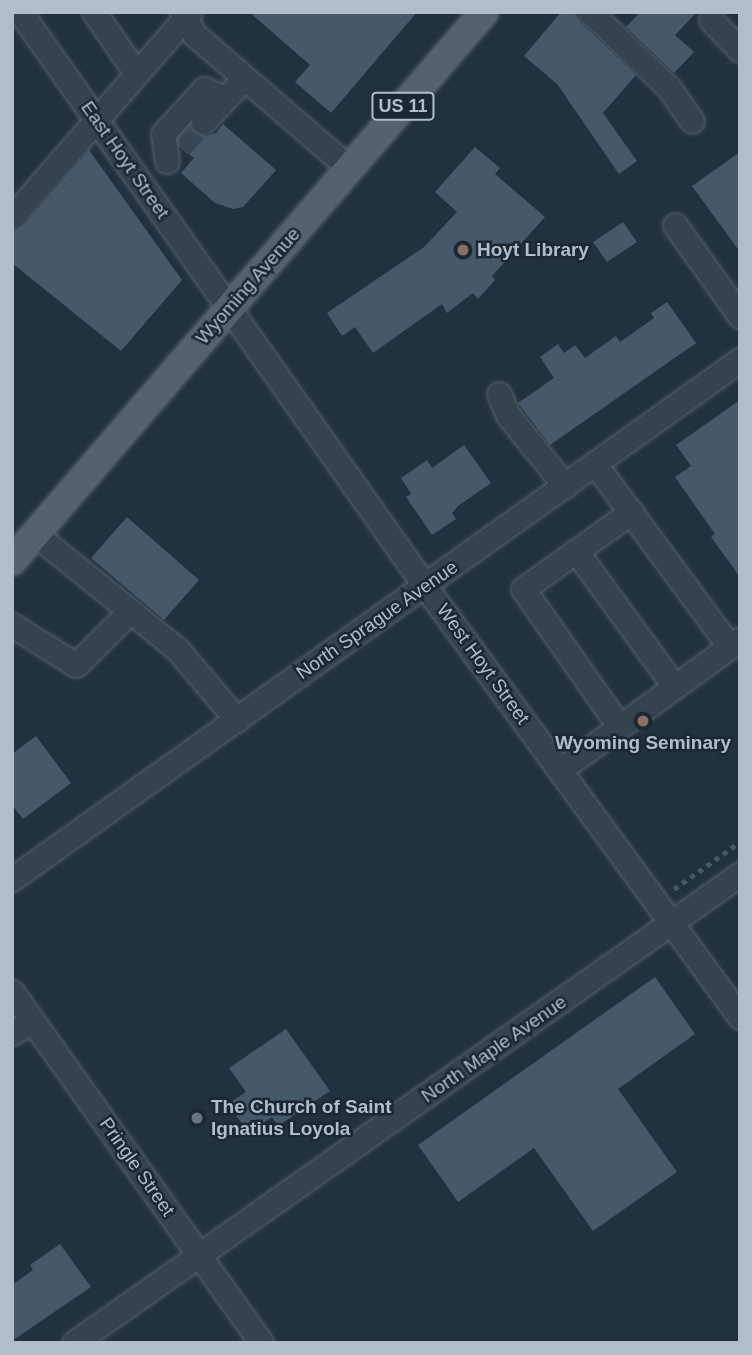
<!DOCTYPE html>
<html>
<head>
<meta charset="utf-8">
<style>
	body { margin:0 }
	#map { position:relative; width:752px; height:1355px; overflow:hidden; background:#21323f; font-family:Arial,sans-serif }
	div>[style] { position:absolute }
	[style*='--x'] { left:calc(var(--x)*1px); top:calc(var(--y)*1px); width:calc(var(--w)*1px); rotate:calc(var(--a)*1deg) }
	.building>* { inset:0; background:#465968 }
	.minor-tunnel>* { height:23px; margin-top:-11.5px; transform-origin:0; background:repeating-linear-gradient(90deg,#364754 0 23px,transparent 0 34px) }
	.path>* { height:4.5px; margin-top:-2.25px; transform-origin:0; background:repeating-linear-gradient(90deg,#415c5b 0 5px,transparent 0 10px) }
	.roads { filter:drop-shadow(0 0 2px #53616c) drop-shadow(0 0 2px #53616c) }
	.minor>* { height:23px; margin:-11.5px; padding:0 11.5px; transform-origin:11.5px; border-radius:11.5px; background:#35434e }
	.major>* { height:28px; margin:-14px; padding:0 14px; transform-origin:14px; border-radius:14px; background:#53626f }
	.dots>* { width:19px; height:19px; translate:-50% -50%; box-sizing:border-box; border:4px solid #1a2833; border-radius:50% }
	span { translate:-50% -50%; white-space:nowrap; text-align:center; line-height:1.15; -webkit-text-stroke:5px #1a2833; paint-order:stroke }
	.shield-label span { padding:2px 5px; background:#1a2833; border:2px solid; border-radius:5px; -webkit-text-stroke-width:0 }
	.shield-label { font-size:18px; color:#b0beca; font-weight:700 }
	.street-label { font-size:19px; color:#b0beca }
	.poi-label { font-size:19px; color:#b0beca; font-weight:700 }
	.left { translate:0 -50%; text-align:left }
	.frame { position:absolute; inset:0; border:14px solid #b0beca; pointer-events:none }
</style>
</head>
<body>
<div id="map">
	<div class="building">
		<div style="clip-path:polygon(249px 12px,417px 12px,331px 113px,295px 82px,310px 65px)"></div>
		<div style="clip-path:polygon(561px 12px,574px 12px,580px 22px,636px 75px,603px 113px,637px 161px,619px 174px,557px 84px,524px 56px)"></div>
		<div style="clip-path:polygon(640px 12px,697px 12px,675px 35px,694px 52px,674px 73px,626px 27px)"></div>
		<div style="clip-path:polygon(223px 124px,276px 170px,243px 207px,233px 209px,215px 203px,181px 173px,194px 158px,179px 146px,178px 139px,190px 126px,194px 133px,206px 136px,216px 133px)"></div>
		<div style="clip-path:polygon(475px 147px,500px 168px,495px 174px,545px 217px,492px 276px,495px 280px,478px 299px,473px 293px,447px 313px,442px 304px,373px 353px,355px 327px,342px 336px,327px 313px,424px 247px,457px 212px,435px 192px)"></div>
		<div style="clip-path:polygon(89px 150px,182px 280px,121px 351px,12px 263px,12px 233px,23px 226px)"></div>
		<div style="clip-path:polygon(740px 152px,740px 252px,692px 186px)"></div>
		<div style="clip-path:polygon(623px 222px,637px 242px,607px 262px,593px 242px)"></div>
		<div style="clip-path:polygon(667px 302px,696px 343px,550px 445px,518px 403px,554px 378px,540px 357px,558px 344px,564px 353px,575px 345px,585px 358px,616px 336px,620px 342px,654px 318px,651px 313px)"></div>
		<div style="clip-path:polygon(740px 400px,740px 577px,711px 537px,715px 534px,675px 477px,691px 466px,676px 445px)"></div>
		<div style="clip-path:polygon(464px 445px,491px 483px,458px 506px,452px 513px,456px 519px,432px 535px,406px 497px,411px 494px,401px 478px,427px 460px,432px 468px)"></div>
		<div style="clip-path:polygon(127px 517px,199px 580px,164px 620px,91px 558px)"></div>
		<div style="clip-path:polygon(36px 736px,71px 783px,23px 819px,12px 805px,12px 754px)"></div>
		<div style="clip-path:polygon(655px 977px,695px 1034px,618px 1089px,677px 1172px,593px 1231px,534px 1148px,458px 1202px,418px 1145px)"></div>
		<div style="clip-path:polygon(286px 1029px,330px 1091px,278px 1126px,272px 1117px,249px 1133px,228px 1104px,246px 1092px,229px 1068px)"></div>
		<div style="clip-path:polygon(60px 1244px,91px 1287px,12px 1341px,12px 1285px,33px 1270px,30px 1265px)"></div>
	</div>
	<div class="minor-tunnel">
		<div style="--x:180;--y:147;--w:34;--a:-47"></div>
	</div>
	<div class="path">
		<div style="--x:674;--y:889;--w:81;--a:-35.5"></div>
	</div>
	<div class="roads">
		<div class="minor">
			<div style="--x:20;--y:12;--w:702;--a:54.79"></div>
			<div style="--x:425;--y:586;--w:534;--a:53.84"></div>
			<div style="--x:94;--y:12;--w:74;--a:55.5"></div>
			<div style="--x:182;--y:12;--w:26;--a:61"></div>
			<div style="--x:195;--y:35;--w:205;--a:40.8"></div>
			<div style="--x:590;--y:12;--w:110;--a:43.9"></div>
			<div style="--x:669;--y:88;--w:40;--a:55.1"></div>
			<div style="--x:711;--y:20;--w:42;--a:46"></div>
			<div style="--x:203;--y:122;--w:47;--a:-46.7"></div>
			<div style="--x:167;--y:161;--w:27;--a:-98"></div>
			<div style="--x:163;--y:134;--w:61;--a:-47.7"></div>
			<div style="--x:204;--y:89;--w:23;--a:23"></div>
			<div style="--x:12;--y:217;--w:271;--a:-49"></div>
			<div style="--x:675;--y:225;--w:112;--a:54.5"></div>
			<div style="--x:499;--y:394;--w:23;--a:67"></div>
			<div style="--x:508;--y:415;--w:91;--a:51.2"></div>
			<div style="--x:595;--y:464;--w:226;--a:53.6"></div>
			<div style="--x:35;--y:534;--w:183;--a:39"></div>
			<div style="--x:177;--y:649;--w:93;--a:49.8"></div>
			<div style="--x:576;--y:551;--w:167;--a:54"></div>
			<div style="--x:12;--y:625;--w:75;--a:32"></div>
			<div style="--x:76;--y:665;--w:76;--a:-45"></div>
			<div style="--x:619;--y:726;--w:167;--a:-125"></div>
			<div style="--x:523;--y:589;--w:133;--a:-35.5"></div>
			<div style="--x:560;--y:770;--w:223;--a:-36"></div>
			<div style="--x:12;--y:879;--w:894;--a:-35.49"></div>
			<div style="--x:12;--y:992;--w:430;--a:54.6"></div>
			<div style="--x:12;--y:1033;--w:24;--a:-30"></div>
			<div style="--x:74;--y:1343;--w:815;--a:-35.15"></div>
		</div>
		<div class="major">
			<div style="--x:12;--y:561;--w:724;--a:-49.31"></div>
		</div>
	</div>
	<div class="dots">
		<div style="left:463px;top:250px;background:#8d6e63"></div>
		<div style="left:643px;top:721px;background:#8d6e63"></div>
		<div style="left:197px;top:1118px;background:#6b7280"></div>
	</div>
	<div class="shield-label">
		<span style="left:403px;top:106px">US 11</span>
	</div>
	<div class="street-label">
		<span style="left:125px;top:160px;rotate:55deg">East Hoyt Street</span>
		<span style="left:248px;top:286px;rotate:-49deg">Wyoming Avenue</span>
		<span style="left:377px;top:620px;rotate:-35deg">North Sprague Avenue</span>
		<span style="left:483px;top:664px;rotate:54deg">West Hoyt Street</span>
		<span style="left:494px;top:1049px;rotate:-35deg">North Maple Avenue</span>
		<span style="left:137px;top:1167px;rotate:55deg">Pringle Street</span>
	</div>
	<div class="poi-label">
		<span class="left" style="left:477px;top:250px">Hoyt Library</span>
		<span style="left:643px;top:743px">Wyoming Seminary</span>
		<span class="left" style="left:211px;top:1118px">The Church of Saint<br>Ignatius Loyola</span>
	</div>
	<div class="frame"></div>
</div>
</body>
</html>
